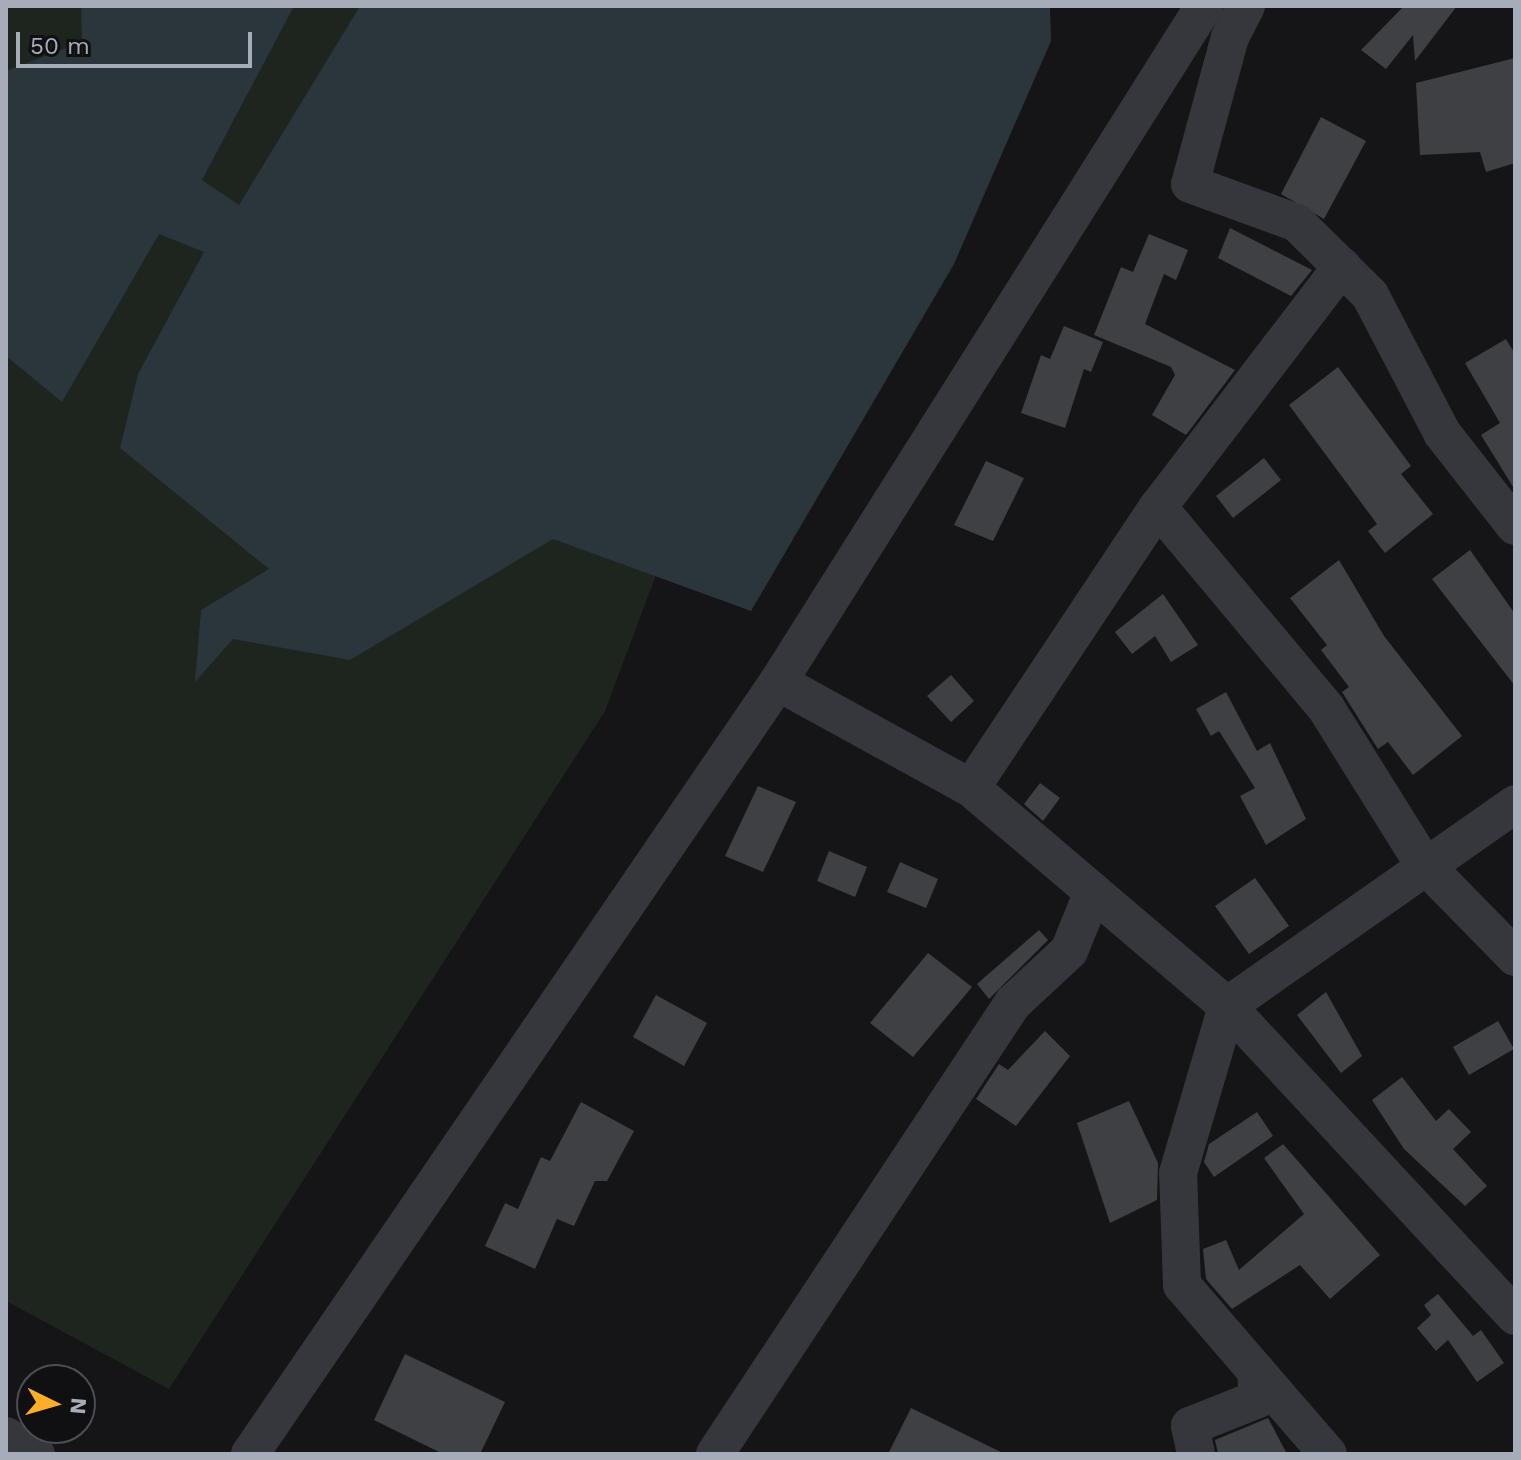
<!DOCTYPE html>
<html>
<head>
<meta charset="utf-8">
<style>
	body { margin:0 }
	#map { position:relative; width:1521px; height:1460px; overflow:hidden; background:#151517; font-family:"Work Sans",sans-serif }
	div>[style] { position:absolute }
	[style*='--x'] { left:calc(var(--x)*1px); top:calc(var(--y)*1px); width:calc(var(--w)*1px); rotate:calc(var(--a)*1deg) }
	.green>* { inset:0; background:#1d251e }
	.water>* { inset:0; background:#2a353c }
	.building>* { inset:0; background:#3f4044 }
	.minor>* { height:38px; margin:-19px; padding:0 19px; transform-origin:19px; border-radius:19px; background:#36373c }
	span { translate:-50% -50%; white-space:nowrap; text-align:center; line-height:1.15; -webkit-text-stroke:7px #101012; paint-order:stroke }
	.frame { position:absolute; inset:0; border:8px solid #a6acb8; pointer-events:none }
	.north { position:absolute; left:16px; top:1364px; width:80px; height:80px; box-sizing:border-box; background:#101012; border:2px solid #4c4e54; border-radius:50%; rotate:95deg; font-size:22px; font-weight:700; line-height:32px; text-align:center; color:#a6acb8 }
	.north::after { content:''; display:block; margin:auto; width:28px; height:36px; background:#fcae28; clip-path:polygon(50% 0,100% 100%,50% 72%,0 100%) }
	.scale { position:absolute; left:16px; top:32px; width:236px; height:36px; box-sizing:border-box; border:4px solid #a6acb8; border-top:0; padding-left:10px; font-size:24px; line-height:28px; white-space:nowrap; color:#a6acb8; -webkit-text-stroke:6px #101012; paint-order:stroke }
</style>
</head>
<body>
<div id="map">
	<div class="green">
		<div style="clip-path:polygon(6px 6px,870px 6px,605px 711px,169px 1389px,6px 1301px)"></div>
	</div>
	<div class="water">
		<div style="clip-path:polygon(81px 6px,294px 6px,202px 180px,239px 205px,360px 6px,1050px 6px,1051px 41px,954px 264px,751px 611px,553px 539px,350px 660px,233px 639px,195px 682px,201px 610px,269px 569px,120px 448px,138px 374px,204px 252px,159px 234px,62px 402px,6px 356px,6px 71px,82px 42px)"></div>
	</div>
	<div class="building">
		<div style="clip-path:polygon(1404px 6px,1457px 6px,1415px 61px,1413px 35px,1386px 69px,1361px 50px)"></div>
		<div style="clip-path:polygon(1515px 58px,1515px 163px,1486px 172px,1480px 152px,1420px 155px,1416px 83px)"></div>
		<div style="clip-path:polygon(1321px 117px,1366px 141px,1324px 219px,1281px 194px)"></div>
		<div style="clip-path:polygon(1230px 228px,1312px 270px,1291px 296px,1218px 258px)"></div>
		<div style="clip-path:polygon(1149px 234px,1188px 250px,1176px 280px,1164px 274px,1145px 324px,1235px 370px,1186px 435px,1152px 415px,1175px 375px,1171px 367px,1094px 335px,1121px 267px,1133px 272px)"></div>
		<div style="clip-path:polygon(1064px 326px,1103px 342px,1091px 372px,1084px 369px,1065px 428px,1021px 413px,1041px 355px,1050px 359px)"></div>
		<div style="clip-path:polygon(1506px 339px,1515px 354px,1515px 490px,1481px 435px,1500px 423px,1465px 363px)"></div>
		<div style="clip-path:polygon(1338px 367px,1411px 466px,1401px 474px,1433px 514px,1385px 553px,1368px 531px,1377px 524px,1289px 405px)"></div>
		<div style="clip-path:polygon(1264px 458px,1281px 480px,1233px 518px,1216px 496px)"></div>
		<div style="clip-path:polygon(986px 461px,1024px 478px,993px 541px,954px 525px)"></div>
		<div style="clip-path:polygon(1470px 550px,1515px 614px,1515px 686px,1432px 579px)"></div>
		<div style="clip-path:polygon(1339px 560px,1384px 636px,1462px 736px,1413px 775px,1388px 742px,1378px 749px,1342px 692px,1349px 687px,1321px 650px,1327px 645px,1290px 598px)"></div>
		<div style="clip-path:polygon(1163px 594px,1198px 645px,1171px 662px,1155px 636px,1132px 654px,1115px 632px)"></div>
		<div style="clip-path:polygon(951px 675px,974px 701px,951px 722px,927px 696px)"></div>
		<div style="clip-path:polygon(1226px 692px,1257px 751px,1270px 743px,1306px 819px,1266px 845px,1240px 796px,1255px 788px,1219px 731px,1211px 736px,1196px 709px)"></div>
		<div style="clip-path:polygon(1040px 783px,1060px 798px,1043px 821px,1024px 804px)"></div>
		<div style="clip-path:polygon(758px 786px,796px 802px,763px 872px,725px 856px)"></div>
		<div style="clip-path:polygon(829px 851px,867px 867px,855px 897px,817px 881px)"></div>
		<div style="clip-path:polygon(900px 862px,938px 879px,926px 908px,887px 892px)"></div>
		<div style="clip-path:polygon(1255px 878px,1289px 926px,1249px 954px,1215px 906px)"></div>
		<div style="clip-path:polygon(1039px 930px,1048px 940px,989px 999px,977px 984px)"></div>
		<div style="clip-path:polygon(928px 953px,972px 987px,913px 1057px,870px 1023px)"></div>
		<div style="clip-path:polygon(1326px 992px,1362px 1056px,1341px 1073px,1297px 1015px)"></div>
		<div style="clip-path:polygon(656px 995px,707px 1023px,684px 1066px,633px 1037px)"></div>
		<div style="clip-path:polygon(1498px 1021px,1514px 1049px,1469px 1075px,1453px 1047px)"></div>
		<div style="clip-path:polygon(1045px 1031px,1070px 1056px,1016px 1126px,976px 1099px,999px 1064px,1008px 1070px)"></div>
		<div style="clip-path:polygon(1402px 1077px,1436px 1121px,1449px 1109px,1471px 1132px,1453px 1149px,1487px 1186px,1465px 1206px,1404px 1149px,1372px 1100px)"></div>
		<div style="clip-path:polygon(1129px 1101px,1158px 1163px,1157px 1200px,1110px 1223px,1077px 1123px)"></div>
		<div style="clip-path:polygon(581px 1102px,634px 1131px,607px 1181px,595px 1181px,574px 1226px,557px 1219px,535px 1269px,485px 1246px,505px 1203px,518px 1209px,541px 1157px,550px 1161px)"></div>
		<div style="clip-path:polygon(1257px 1112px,1273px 1136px,1214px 1177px,1204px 1162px,1209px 1144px)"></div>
		<div style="clip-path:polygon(1283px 1144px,1380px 1255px,1330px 1299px,1300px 1265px,1232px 1309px,1206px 1279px,1203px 1249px,1226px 1240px,1239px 1270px,1304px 1214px,1264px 1158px)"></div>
		<div style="clip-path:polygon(1438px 1294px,1473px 1336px,1481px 1330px,1504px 1363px,1477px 1382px,1448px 1340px,1436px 1351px,1417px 1328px,1431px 1315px,1424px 1305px)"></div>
		<div style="clip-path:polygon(405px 1354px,505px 1402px,480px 1454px,443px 1454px,374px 1420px)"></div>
		<div style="clip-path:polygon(911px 1408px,1005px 1454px,888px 1454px)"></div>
		<div style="clip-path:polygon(1268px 1418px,1287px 1454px,1218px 1454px,1215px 1440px)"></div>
	</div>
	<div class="minor">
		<div style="--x:1246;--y:6;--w:35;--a:117"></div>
		<div style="--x:1230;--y:37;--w:152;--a:105.2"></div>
		<div style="--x:1190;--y:184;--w:114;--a:20"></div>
		<div style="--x:1297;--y:223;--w:103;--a:44.6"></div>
		<div style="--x:1370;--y:295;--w:156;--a:62.4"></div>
		<div style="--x:1442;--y:433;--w:118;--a:51.9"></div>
		<div style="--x:1158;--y:507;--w:303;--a:-52.6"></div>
		<div style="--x:778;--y:682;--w:220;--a:28.8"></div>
		<div style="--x:971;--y:788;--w:336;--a:40.4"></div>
		<div style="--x:1227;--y:1006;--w:423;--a:47.1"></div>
		<div style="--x:971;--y:788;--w:338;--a:-56.4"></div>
		<div style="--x:1158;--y:507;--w:262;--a:50.1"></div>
		<div style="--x:1326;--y:708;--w:183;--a:58"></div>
		<div style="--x:1423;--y:863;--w:132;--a:45.6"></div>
		<div style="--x:1256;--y:1371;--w:110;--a:49.1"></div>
		<div style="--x:6;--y:1436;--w:35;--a:31"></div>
		<div style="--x:250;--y:1454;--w:935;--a:-55.63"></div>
		<div style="--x:778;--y:682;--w:799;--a:-57.78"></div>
		<div style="--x:715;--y:1454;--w:541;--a:-56.55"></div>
		<div style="--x:1013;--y:1003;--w:76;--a:-42.9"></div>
		<div style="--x:1069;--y:951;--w:64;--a:-67.9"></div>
		<div style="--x:1196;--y:1454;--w:29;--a:-102"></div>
		<div style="--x:1190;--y:1426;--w:73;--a:-21.7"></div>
		<div style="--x:1258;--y:1399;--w:28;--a:-94"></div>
		<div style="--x:1256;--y:1371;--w:113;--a:-130.7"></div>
		<div style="--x:1182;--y:1285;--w:112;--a:-92"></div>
		<div style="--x:1178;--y:1173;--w:174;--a:-73.6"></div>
		<div style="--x:1227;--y:1006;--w:352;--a:-35"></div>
	</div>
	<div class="frame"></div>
	<div class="north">N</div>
	<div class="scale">50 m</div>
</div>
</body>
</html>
